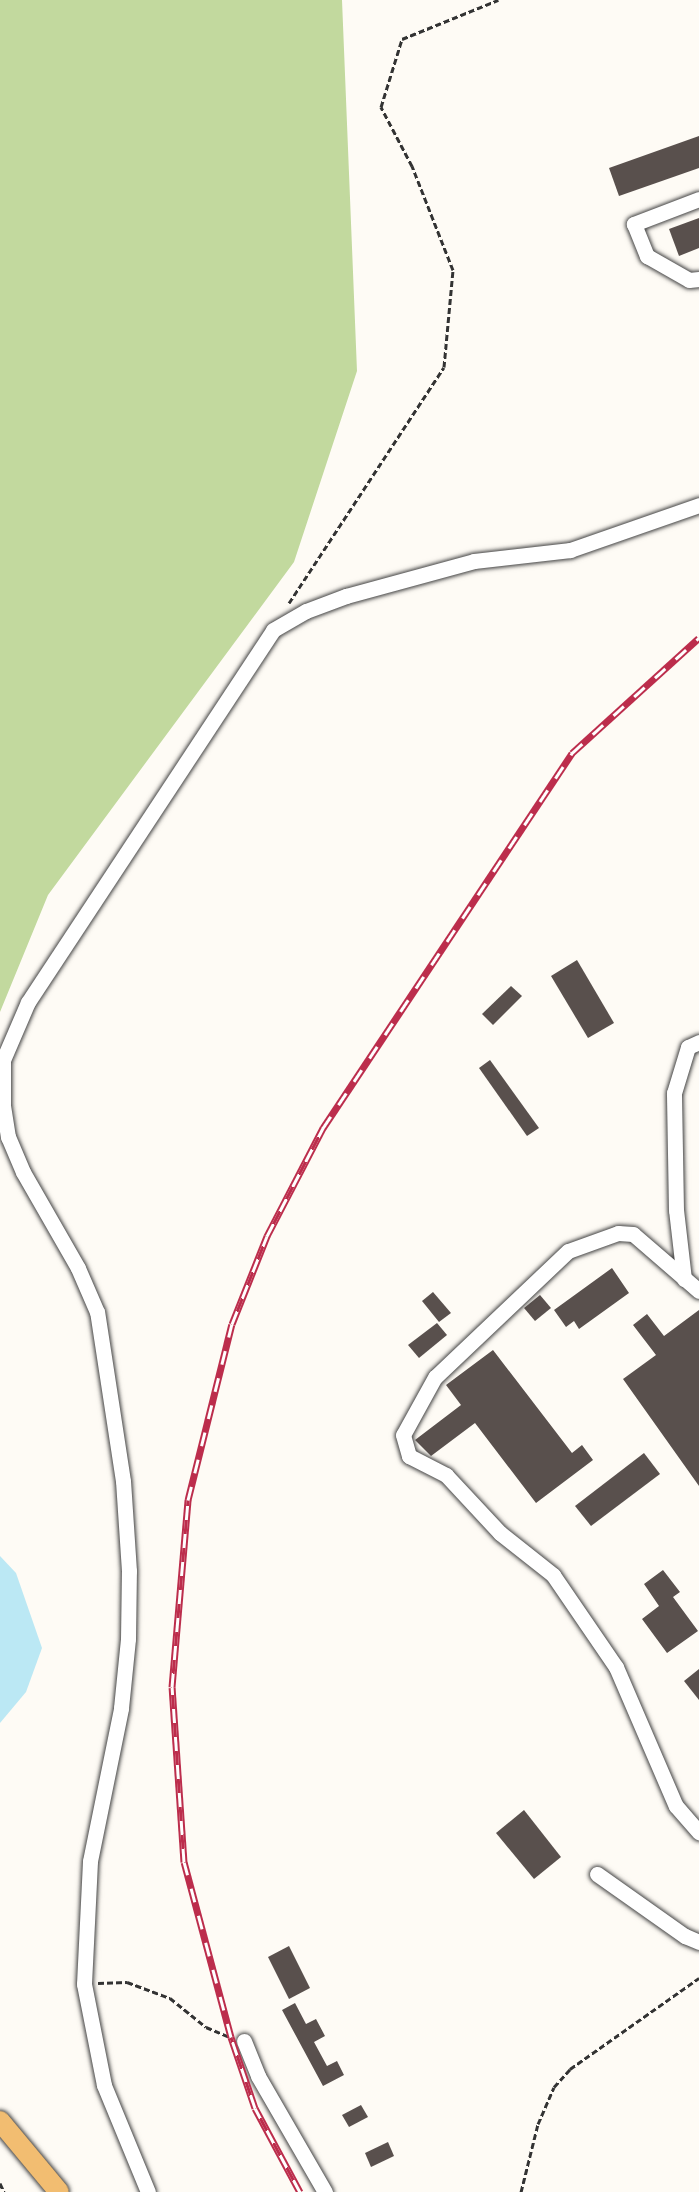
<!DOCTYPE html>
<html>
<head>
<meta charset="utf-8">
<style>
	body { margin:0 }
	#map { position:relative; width:699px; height:2192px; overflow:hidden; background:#fefbf5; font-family:Literata,serif }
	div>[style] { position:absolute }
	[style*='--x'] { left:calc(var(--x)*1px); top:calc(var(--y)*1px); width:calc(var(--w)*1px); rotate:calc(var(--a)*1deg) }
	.forest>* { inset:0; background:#c2d99e }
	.water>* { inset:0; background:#bbe8f4 }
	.building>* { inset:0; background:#59504d }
	.path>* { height:3px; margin-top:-1.5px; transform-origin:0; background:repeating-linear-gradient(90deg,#333 0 6px,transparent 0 9px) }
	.roads { filter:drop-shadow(0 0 2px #444) drop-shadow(0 0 2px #444) }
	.minor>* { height:15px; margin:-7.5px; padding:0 7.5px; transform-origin:7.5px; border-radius:7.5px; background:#fff }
	.major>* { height:20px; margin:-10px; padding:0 10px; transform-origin:10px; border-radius:10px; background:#f2bd71 }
	.rail>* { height:7px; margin-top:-3.5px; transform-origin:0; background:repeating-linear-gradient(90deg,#fff 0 14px,#bc2d4c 0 28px); box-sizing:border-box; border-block:2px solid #bc2d4c }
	span { translate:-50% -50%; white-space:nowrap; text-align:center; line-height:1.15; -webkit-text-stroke:6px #fff; paint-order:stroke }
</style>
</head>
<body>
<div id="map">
	<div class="forest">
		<div style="clip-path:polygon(0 0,342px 0,357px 371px,294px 562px,48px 895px,0 1012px)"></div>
	</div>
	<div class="water">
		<div style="clip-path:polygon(0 1556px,16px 1573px,42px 1648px,26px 1692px,0 1723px)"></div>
	</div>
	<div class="building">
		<div style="clip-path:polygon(699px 136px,699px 168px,619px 196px,609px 168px)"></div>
		<div style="clip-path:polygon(699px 218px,699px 248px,679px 256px,669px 229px)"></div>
		<div style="clip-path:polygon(577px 960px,614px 1023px,588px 1038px,551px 976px)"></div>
		<div style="clip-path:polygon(511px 986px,522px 996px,493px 1025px,482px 1014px)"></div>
		<div style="clip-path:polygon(490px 1060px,539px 1128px,527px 1136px,479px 1068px)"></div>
		<div style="clip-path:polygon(612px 1268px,629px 1293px,579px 1329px,574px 1321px,566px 1327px,554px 1310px)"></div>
		<div style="clip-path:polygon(433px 1292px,451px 1313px,439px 1322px,422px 1301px)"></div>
		<div style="clip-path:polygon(540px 1295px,551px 1308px,535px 1321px,524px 1308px)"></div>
		<div style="clip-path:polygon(699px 1310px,699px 1486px,623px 1379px,656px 1355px,633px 1325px,647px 1314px,664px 1336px)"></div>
		<div style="clip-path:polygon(437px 1323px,447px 1335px,419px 1358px,408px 1345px)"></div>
		<div style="clip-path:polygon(493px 1350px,572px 1453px,582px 1445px,593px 1460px,536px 1503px,475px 1423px,431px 1456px,415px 1440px,461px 1405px,446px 1385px)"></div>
		<div style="clip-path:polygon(644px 1453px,660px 1474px,591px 1526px,575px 1506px)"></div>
		<div style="clip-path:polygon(663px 1570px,680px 1592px,673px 1597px,698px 1631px,667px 1653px,642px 1619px,659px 1606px,644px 1584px)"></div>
		<div style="clip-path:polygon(699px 1669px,699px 1700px,684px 1681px)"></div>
		<div style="clip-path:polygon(524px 1810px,561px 1857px,534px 1879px,496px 1833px)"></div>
		<div style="clip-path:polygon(289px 1946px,310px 1988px,289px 1999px,268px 1957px)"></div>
		<div style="clip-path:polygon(295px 2003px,306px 2024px,316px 2019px,325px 2036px,314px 2042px,327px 2066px,337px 2061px,344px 2075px,323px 2086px,282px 2010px)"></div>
		<div style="clip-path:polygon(361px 2105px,368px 2117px,349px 2127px,342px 2115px)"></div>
		<div style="clip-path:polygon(388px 2142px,394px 2156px,371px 2167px,365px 2153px)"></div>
	</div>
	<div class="path">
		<div style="--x:289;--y:603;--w:282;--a:-56.7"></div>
		<div style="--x:444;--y:367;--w:97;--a:-84.7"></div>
		<div style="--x:453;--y:270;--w:112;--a:-111.5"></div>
		<div style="--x:412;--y:166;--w:67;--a:-117.7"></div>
		<div style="--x:381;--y:107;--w:71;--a:-72.8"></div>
		<div style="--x:402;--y:39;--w:104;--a:-22.1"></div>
		<div style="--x:98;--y:1983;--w:29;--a:-2"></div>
		<div style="--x:127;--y:1982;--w:46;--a:20.4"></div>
		<div style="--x:170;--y:1998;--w:46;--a:38.9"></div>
		<div style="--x:206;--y:2027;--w:28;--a:23"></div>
		<div style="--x:0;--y:2183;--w:10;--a:66"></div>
		<div style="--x:521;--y:2192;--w:70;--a:-76"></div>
		<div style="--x:538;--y:2124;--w:40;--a:-66.6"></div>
		<div style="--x:554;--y:2087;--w:24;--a:-48"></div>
		<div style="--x:570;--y:2069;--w:158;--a:-35.2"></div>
	</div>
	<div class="roads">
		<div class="minor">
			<div style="--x:699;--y:199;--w:70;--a:159"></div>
			<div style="--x:634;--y:224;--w:35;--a:68"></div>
			<div style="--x:647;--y:256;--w:48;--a:29.7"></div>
			<div style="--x:689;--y:280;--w:10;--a:-6"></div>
			<div style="--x:684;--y:1279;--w:69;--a:-96.6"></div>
			<div style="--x:676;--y:1210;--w:117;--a:-91"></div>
			<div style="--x:674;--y:1093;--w:48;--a:-73.1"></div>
			<div style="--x:688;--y:1047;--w:12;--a:-24"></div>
			<div style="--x:699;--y:1291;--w:87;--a:-139.2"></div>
			<div style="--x:633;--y:1234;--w:15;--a:-176"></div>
			<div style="--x:618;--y:1233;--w:53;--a:160.2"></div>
			<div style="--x:568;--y:1251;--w:183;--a:136.5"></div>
			<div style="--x:435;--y:1377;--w:66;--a:118.9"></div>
			<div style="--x:403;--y:1435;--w:22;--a:74"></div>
			<div style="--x:409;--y:1456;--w:42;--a:27.2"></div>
			<div style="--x:446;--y:1475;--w:79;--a:47"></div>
			<div style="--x:500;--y:1533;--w:68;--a:38.4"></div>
			<div style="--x:553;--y:1575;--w:112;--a:55.6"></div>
			<div style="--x:616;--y:1667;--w:151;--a:66.7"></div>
			<div style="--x:676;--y:1806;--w:35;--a:49"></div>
			<div style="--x:597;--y:1874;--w:108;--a:35.2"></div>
			<div style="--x:685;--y:1936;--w:15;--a:23"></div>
			<div style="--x:244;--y:2041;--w:38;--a:68"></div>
			<div style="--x:258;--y:2076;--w:134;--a:60"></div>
			<div style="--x:148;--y:2192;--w:116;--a:-112.4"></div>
			<div style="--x:104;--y:2085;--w:103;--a:-101.2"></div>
			<div style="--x:84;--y:1984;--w:123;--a:-87.2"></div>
			<div style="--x:90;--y:1861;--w:156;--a:-78.5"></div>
			<div style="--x:121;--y:1708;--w:69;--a:-84.2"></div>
			<div style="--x:128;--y:1639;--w:68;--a:-89.2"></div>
			<div style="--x:129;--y:1571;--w:90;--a:-93.8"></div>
			<div style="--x:123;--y:1481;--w:171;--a:-98.7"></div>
			<div style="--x:97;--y:1312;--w:48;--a:-113.4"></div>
			<div style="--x:78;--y:1268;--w:111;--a:-119.8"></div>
			<div style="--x:23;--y:1172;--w:38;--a:-113"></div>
			<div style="--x:8;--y:1137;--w:31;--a:-99"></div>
			<div style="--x:3;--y:1106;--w:46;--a:-90"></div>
			<div style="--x:3;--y:1060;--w:63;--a:-66.7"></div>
			<div style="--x:28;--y:1002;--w:445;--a:-56.6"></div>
			<div style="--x:273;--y:630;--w:38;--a:-30"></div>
			<div style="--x:306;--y:611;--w:43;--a:-20.6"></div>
			<div style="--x:346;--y:596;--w:133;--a:-15.3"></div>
			<div style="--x:474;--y:561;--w:97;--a:-6.5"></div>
			<div style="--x:570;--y:550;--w:137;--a:-19.2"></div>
		</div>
		<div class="major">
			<div style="--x:0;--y:2121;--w:92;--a:50.3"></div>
		</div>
	</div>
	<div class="rail">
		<div style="--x:300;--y:2192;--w:95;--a:-118.2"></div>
		<div style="--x:255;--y:2108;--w:75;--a:-108.7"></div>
		<div style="--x:231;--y:2037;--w:181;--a:-105"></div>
		<div style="--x:184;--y:1862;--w:175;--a:-93.9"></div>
		<div style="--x:172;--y:1687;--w:188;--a:-85.1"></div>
		<div style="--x:188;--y:1500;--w:181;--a:-76"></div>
		<div style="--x:232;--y:1324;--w:95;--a:-68.3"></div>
		<div style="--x:267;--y:1236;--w:122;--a:-62.6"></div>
		<div style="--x:323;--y:1128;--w:450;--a:-56.4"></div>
		<div style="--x:572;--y:753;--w:171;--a:-42.2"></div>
	</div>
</div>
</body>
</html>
